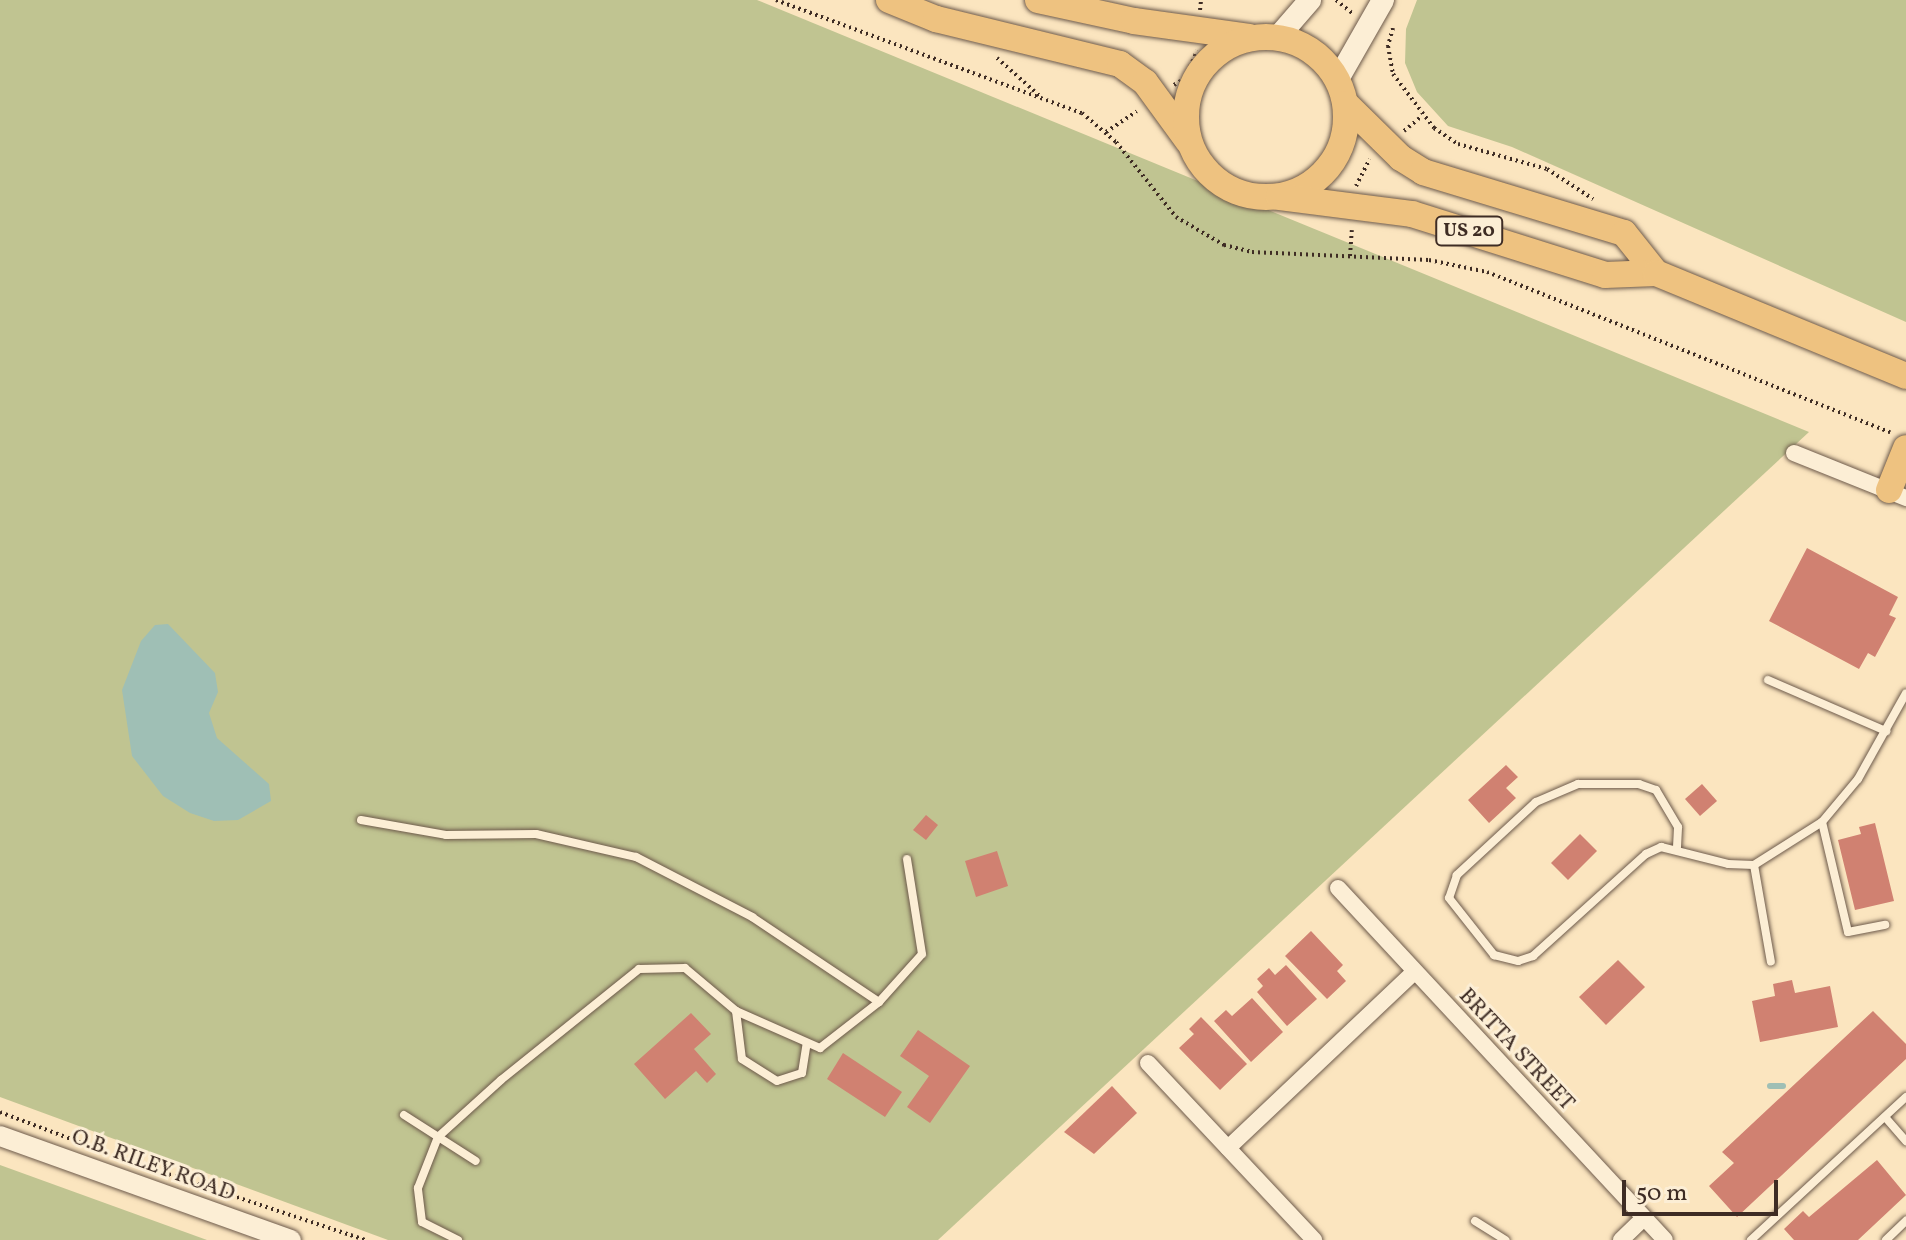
<!DOCTYPE html>
<html>
<head>
<meta charset="utf-8">
<style>
	body { margin:0 }
	#map { position:relative; width:1906px; height:1240px; overflow:hidden; background:#fbe5bf; font-family:Vollkorn,serif }
	div>[style] { position:absolute }
	[style*='--x'] { left:calc(var(--x)*1px); top:calc(var(--y)*1px); width:calc(var(--w)*1px); rotate:calc(var(--a)*1deg) }
	.green>* { inset:0; background:#c0c491 }
	.water>* { inset:0; background:#9fbfb5 }
	.stream>* { height:6px; margin:-3px; padding:0 3px; transform-origin:3px; border-radius:3px; background:#9fbfb5 }
	.building>* { inset:0; background:#d08171 }
	.path>* { height:4px; margin-top:-2px; transform-origin:0; background:repeating-linear-gradient(90deg,#3e2c24 0 2px,transparent 0 6px) }
	.roads { filter:drop-shadow(0 0 2px #6d5a4b) drop-shadow(0 0 2px #6d5a4b) }
	.service>* { height:8px; margin:-4px; padding:0 4px; transform-origin:4px; border-radius:4px; background:#fceed5 }
	.minor>* { height:16px; margin:-8px; padding:0 8px; transform-origin:8px; border-radius:8px; background:#fceed5 }
	.tertiary>* { height:20px; margin:-10px; padding:0 10px; transform-origin:10px; border-radius:10px; background:#fceed5 }
	.secondary>* { height:22px; margin:-11px; padding:0 11px; transform-origin:11px; border-radius:11px; background:#fceed5 }
	.trunk>* { height:26px; margin:-13px; padding:0 13px; transform-origin:13px; border-radius:13px; background:#eec280 }
	.trunk>.ring { margin:-13px; padding:0; box-sizing:content-box; background:none; border:26px solid #eec280; border-radius:50% }
	span { translate:-50% -50%; white-space:nowrap; text-align:center; line-height:1.15; -webkit-text-stroke:6px #fceed5; paint-order:stroke }
	.shield-label span { padding:2px 6px; background:#fceed5; border:2px solid; border-radius:6px; -webkit-text-stroke-width:0 }
	.shield-label { font-size:20px; color:#3e2c24; font-weight:700 }
	.street-label { font-size:22px; color:#3e2c24 }
	.scale { position:absolute; left:1622px; top:1180px; width:156px; height:36px; box-sizing:border-box; border:4px solid #3e2c24; border-top:0; padding-left:10px; font-size:24px; line-height:28px; white-space:nowrap; color:#3e2c24; -webkit-text-stroke:6px #fceed5; paint-order:stroke }
</style>
</head>
<body>
<div id="map">
	<div class="green">
		<div style="clip-path:polygon(0 0,757px 0,1809px 432px,938px 1240px,388px 1240px,0 1097px)"></div>
		<div style="clip-path:polygon(1417px 0,1906px 0,1906px 322px,1512px 147px,1448px 126px,1417px 92px,1405px 63px,1406px 29px)"></div>
		<div style="clip-path:polygon(0 1165px,207px 1240px,0 1240px)"></div>
	</div>
	<div class="water">
		<div style="clip-path:polygon(168px 624px,215px 673px,218px 692px,209px 713px,217px 738px,269px 784px,271px 801px,238px 820px,214px 821px,190px 813px,163px 796px,132px 756px,122px 690px,141px 641px,155px 625px)"></div>
	</div>
	<div class="stream">
		<div style="--x:1770;--y:1086;--w:13;--a:0"></div>
	</div>
	<div class="building">
		<div style="clip-path:polygon(1807px 548px,1898px 597px,1889px 615px,1896px 618px,1875px 657px,1868px 653px,1859px 669px,1769px 621px)"></div>
		<div style="clip-path:polygon(1506px 765px,1518px 777px,1506px 788px,1516px 798px,1489px 823px,1468px 800px)"></div>
		<div style="clip-path:polygon(1702px 784px,1717px 801px,1700px 816px,1685px 799px)"></div>
		<div style="clip-path:polygon(926px 815px,938px 825px,926px 840px,913px 830px)"></div>
		<div style="clip-path:polygon(1875px 823px,1894px 901px,1855px 910px,1838px 840px,1861px 834px,1859px 827px)"></div>
		<div style="clip-path:polygon(1580px 834px,1597px 851px,1568px 880px,1551px 863px)"></div>
		<div style="clip-path:polygon(997px 851px,1008px 886px,976px 897px,965px 861px)"></div>
		<div style="clip-path:polygon(1311px 931px,1343px 965px,1337px 971px,1346px 981px,1327px 999px,1285px 956px)"></div>
		<div style="clip-path:polygon(1618px 960px,1645px 987px,1606px 1025px,1579px 997px)"></div>
		<div style="clip-path:polygon(1286px 965px,1317px 999px,1287px 1026px,1257px 992px,1263px 986px,1257px 979px,1269px 968px,1275px 975px)"></div>
		<div style="clip-path:polygon(1792px 980px,1795px 993px,1830px 986px,1838px 1027px,1760px 1042px,1752px 1001px,1775px 996px,1773px 984px)"></div>
		<div style="clip-path:polygon(1252px 998px,1283px 1032px,1251px 1062px,1214px 1021px,1226px 1010px,1232px 1016px)"></div>
		<div style="clip-path:polygon(1873px 1011px,1906px 1044px,1906px 1059px,1737px 1217px,1709px 1186px,1734px 1163px,1722px 1152px)"></div>
		<div style="clip-path:polygon(691px 1013px,711px 1034px,694px 1049px,716px 1074px,707px 1083px,696px 1071px,665px 1099px,634px 1064px)"></div>
		<div style="clip-path:polygon(1201px 1017px,1247px 1064px,1220px 1090px,1179px 1048px,1194px 1034px,1189px 1029px)"></div>
		<div style="clip-path:polygon(918px 1030px,970px 1066px,930px 1123px,907px 1107px,929px 1076px,900px 1056px)"></div>
		<div style="clip-path:polygon(843px 1053px,902px 1092px,885px 1117px,827px 1079px)"></div>
		<div style="clip-path:polygon(1112px 1086px,1137px 1113px,1094px 1154px,1064px 1132px)"></div>
		<div style="clip-path:polygon(1877px 1160px,1906px 1195px,1858px 1240px,1794px 1240px,1784px 1229px,1803px 1211px,1809px 1217px)"></div>
	</div>
	<div class="path">
		<div style="--x:776;--y:0;--w:326;--a:20.3"></div>
		<div style="--x:1082;--y:113;--w:45;--a:40.5"></div>
		<div style="--x:1116;--y:142;--w:96;--a:51.3"></div>
		<div style="--x:1176;--y:217;--w:56;--a:30.3"></div>
		<div style="--x:1224;--y:245;--w:29;--a:14"></div>
		<div style="--x:1252;--y:252;--w:177;--a:2.6"></div>
		<div style="--x:1429;--y:260;--w:59;--a:11.7"></div>
		<div style="--x:1487;--y:272;--w:434;--a:21.7"></div>
		<div style="--x:1336;--y:0;--w:21;--a:39"></div>
		<div style="--x:1200;--y:10;--w:10;--a:-84"></div>
		<div style="--x:1393;--y:28;--w:19;--a:106"></div>
		<div style="--x:1388;--y:46;--w:28;--a:80"></div>
		<div style="--x:1393;--y:74;--w:68;--a:52.8"></div>
		<div style="--x:1434;--y:128;--w:29;--a:34"></div>
		<div style="--x:1458;--y:144;--w:92;--a:15.7"></div>
		<div style="--x:1547;--y:169;--w:55;--a:33.1"></div>
		<div style="--x:997;--y:58;--w:59;--a:41.6"></div>
		<div style="--x:1174;--y:85;--w:13;--a:-32"></div>
		<div style="--x:1185;--y:78;--w:30;--a:-66"></div>
		<div style="--x:1404;--y:131;--w:23;--a:-40"></div>
		<div style="--x:1106;--y:132;--w:37;--a:-34"></div>
		<div style="--x:1356;--y:186;--w:30;--a:-63"></div>
		<div style="--x:1350;--y:256;--w:26;--a:-86"></div>
		<div style="--x:0;--y:1112;--w:98;--a:20.8"></div>
		<div style="--x:129;--y:1161;--w:249;--a:18.5"></div>
	</div>
	<div class="roads">
		<div class="service">
			<div style="--x:1768;--y:680;--w:129;--a:23.4"></div>
			<div style="--x:361;--y:820;--w:86;--a:10"></div>
			<div style="--x:446;--y:835;--w:90;--a:-0.6"></div>
			<div style="--x:536;--y:834;--w:103;--a:13"></div>
			<div style="--x:636;--y:857;--w:131;--a:27.3"></div>
			<div style="--x:752;--y:917;--w:153;--a:33.8"></div>
			<div style="--x:1822;--y:822;--w:113;--a:76.7"></div>
			<div style="--x:1848;--y:932;--w:38;--a:-11"></div>
			<div style="--x:1677;--y:847;--w:20;--a:-87"></div>
			<div style="--x:1678;--y:827;--w:43;--a:-120.7"></div>
			<div style="--x:1656;--y:790;--w:18;--a:-161"></div>
			<div style="--x:1639;--y:784;--w:61;--a:180"></div>
			<div style="--x:1578;--y:784;--w:46;--a:156.8"></div>
			<div style="--x:1536;--y:802;--w:108;--a:137.3"></div>
			<div style="--x:1457;--y:875;--w:24;--a:109"></div>
			<div style="--x:1449;--y:898;--w:73;--a:51.7"></div>
			<div style="--x:1494;--y:955;--w:25;--a:14"></div>
			<div style="--x:1518;--y:961;--w:16;--a:-18"></div>
			<div style="--x:1533;--y:956;--w:152;--a:-42.1"></div>
			<div style="--x:1646;--y:854;--w:17;--a:-25"></div>
			<div style="--x:1661;--y:847;--w:69;--a:14.2"></div>
			<div style="--x:1728;--y:864;--w:26;--a:2"></div>
			<div style="--x:1754;--y:865;--w:80;--a:-32.3"></div>
			<div style="--x:1822;--y:822;--w:56;--a:-50.1"></div>
			<div style="--x:1858;--y:779;--w:98;--a:-60.8"></div>
			<div style="--x:1754;--y:865;--w:98;--a:80.1"></div>
			<div style="--x:736;--y:1011;--w:48;--a:82.9"></div>
			<div style="--x:742;--y:1059;--w:41;--a:32.2"></div>
			<div style="--x:777;--y:1081;--w:26;--a:-18"></div>
			<div style="--x:802;--y:1073;--w:30;--a:-81"></div>
			<div style="--x:404;--y:1115;--w:85;--a:32.6"></div>
			<div style="--x:1885;--y:1117;--w:32;--a:49"></div>
			<div style="--x:1475;--y:1221;--w:36;--a:32"></div>
			<div style="--x:458;--y:1240;--w:40;--a:-153.4"></div>
			<div style="--x:422;--y:1222;--w:34;--a:-97"></div>
			<div style="--x:418;--y:1188;--w:55;--a:-68.6"></div>
			<div style="--x:438;--y:1137;--w:85;--a:-42.1"></div>
			<div style="--x:501;--y:1080;--w:177;--a:-38.8"></div>
			<div style="--x:639;--y:969;--w:46;--a:-1.2"></div>
			<div style="--x:685;--y:968;--w:67;--a:40.1"></div>
			<div style="--x:736;--y:1011;--w:92;--a:23.8"></div>
			<div style="--x:820;--y:1048;--w:75;--a:-37.9"></div>
			<div style="--x:879;--y:1002;--w:64;--a:-48.1"></div>
			<div style="--x:922;--y:954;--w:96;--a:-99"></div>
			<div style="--x:1751;--y:1240;--w:211;--a:-42.7"></div>
			<div style="--x:1886;--y:1240;--w:28;--a:-44"></div>
		</div>
		<div class="minor">
			<div style="--x:1794;--y:453;--w:121;--a:21.9"></div>
			<div style="--x:1338;--y:888;--w:480;--a:47.1"></div>
			<div style="--x:1148;--y:1063;--w:243;--a:46.8"></div>
			<div style="--x:1228;--y:1148;--w:256;--a:-43.4"></div>
			<div style="--x:1621;--y:1240;--w:32;--a:-44"></div>
		</div>
		<div class="tertiary">
			<div style="--x:0;--y:1136;--w:309;--a:19.7"></div>
		</div>
		<div class="secondary">
			<div style="--x:1278;--y:37;--w:49;--a:-49.1"></div>
			<div style="--x:1338;--y:79;--w:91;--a:-60.3"></div>
		</div>
		<div class="trunk">
			<div style="--x:889;--y:0;--w:51;--a:22"></div>
			<div style="--x:936;--y:19;--w:189;--a:13.7"></div>
			<div style="--x:1120;--y:64;--w:31;--a:36"></div>
			<div style="--x:1145;--y:82;--w:73;--a:53.9"></div>
			<div style="--x:1038;--y:0;--w:98;--a:12.3"></div>
			<div style="--x:1134;--y:21;--w:116;--a:7.9"></div>
			<div class="ring" style="left:1186px;top:37px;width:134px;height:134px"></div>
			<div style="--x:1346;--y:104;--w:77;--a:44.5"></div>
			<div style="--x:1401;--y:158;--w:26;--a:32"></div>
			<div style="--x:1423;--y:172;--w:210;--a:16.9"></div>
			<div style="--x:1624;--y:233;--w:51;--a:51.3"></div>
			<div style="--x:1279;--y:197;--w:134;--a:7.3"></div>
			<div style="--x:1412;--y:214;--w:202;--a:17.5"></div>
			<div style="--x:1605;--y:275;--w:51;--a:-2.2"></div>
			<div style="--x:1656;--y:273;--w:270;--a:22.4"></div>
			<div style="--x:1889;--y:490;--w:45;--a:-68"></div>
		</div>
	</div>
	<div class="shield-label">
		<span style="left:1469px;top:231px">US 20</span>
	</div>
	<div class="street-label">
		<span style="left:1516px;top:1050px;rotate:47deg">BRITTA STREET</span>
		<span style="left:153px;top:1166px;rotate:20deg">O.B. RILEY ROAD</span>
	</div>
	<div class="scale">50 m</div>
</div>
</body>
</html>
